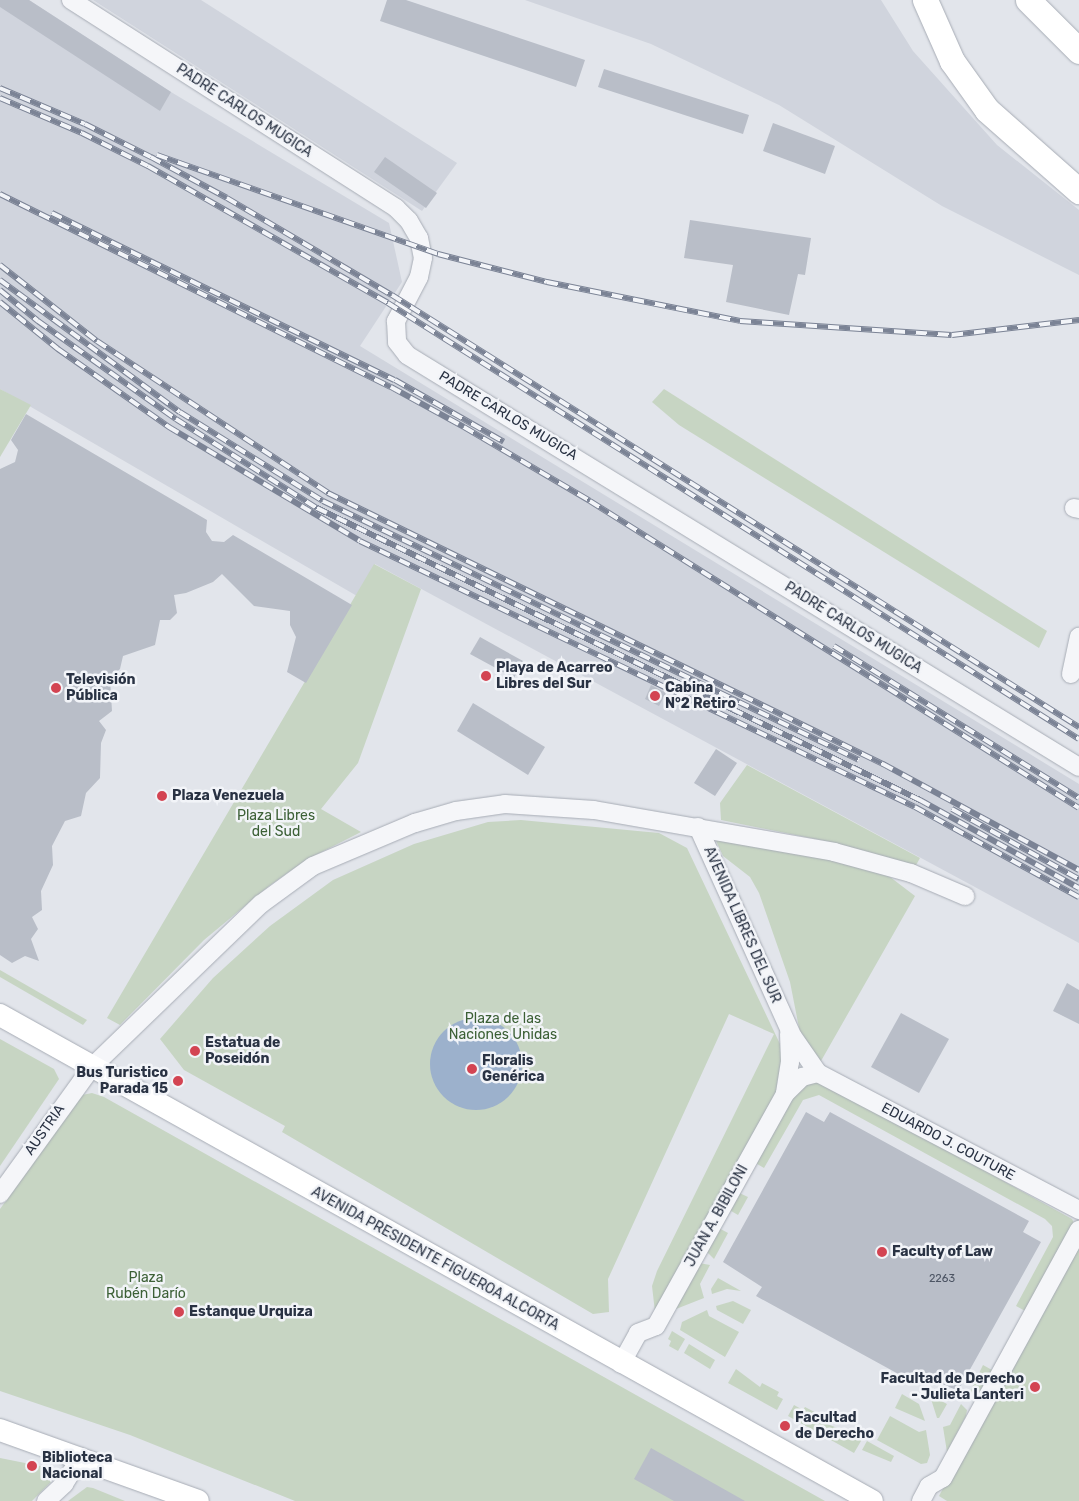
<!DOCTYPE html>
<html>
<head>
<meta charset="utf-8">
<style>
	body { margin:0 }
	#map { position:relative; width:1079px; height:1501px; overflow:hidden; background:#e2e5eb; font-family:Rubik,sans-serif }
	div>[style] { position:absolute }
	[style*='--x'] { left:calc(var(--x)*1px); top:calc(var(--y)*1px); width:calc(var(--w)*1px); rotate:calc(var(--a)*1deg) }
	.built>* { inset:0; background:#d0d4dd }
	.green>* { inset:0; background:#c7d5c3 }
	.water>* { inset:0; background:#9cb1cc }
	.round { border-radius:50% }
	.building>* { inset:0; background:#b9bec8 }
	.roads { filter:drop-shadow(0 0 1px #a7acb5) drop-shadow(0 0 1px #a7acb5) }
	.minor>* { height:18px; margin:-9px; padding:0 9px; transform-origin:9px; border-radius:9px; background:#f5f6f9 }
	.major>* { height:22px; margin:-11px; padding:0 11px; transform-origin:11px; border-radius:11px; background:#fff }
	.highway>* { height:25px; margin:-12.5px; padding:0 12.5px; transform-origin:12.5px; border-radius:12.5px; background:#fff }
	.rail>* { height:5.5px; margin-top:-2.75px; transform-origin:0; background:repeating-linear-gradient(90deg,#f2f4f8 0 11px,#7b8395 0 22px); box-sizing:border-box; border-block:1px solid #7b8395 }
	.dots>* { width:14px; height:14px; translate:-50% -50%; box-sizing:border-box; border:2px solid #f2f4f8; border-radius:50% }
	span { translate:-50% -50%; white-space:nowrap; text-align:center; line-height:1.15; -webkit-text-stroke:5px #f2f4f8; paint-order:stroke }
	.number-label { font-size:11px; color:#4d5564 }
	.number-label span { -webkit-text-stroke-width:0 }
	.street-label { font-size:14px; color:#293243 }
	.poi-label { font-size:14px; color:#293243; font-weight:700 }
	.left { translate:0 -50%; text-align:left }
	.right { translate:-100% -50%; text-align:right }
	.park-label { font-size:14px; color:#3c6036 }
</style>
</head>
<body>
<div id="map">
	<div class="built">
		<div style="clip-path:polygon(0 0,29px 0,171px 92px,389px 223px,402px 282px,360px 346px,1079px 784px,1079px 943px,375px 564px,357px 596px,0 389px)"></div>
		<div style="clip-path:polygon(93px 0,201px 0,457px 163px,422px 211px)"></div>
		<div style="clip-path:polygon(525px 0,881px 0,913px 51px,997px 145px,1079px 210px,1079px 275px,942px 206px,779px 105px,651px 44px)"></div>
	</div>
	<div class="green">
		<div style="clip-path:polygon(0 389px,31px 405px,0 457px)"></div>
		<div style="clip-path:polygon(664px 389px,1047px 631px,1039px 648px,679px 425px,652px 402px)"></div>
		<div style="clip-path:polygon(374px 564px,421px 589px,358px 763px,321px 809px,361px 832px,306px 860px,269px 886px,204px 940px,120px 1025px,107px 1018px)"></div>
		<div style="clip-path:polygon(747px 765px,920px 858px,915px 867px,830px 842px,721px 820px,720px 803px)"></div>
		<div style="clip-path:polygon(521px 820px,659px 833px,687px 848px,780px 1044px,782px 1064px,776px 1100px,655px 1312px,652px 1286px,657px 1271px,774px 1034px,729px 1014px,608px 1279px,609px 1312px,593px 1314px,282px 1132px,285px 1126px,184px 1070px,160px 1039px,213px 978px,270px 926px,333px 880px,414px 844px,488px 822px)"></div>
		<div style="clip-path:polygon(712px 832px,877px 867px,915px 896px,821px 1061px,809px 1054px,802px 1043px,790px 982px,759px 893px,750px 877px,723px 856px)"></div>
		<div style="clip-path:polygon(0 970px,87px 1020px,83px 1025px,0 977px)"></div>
		<div style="clip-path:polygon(0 1039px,54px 1069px,59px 1079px,0 1166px)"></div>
		<div style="clip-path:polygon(814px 1080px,829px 1084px,1072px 1219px,1074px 1223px,1029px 1313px,1016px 1306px,1053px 1237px,1052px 1226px,1045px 1219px,819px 1095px,803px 1100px,764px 1168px,752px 1161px,788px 1096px)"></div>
		<div style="clip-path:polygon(92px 1093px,104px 1097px,825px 1501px,295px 1501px,130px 1435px,0 1391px,0 1209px,82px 1095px)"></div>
		<div style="clip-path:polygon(735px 1191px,748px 1197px,738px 1215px,726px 1208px)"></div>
		<div style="clip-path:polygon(715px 1226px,728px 1233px,714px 1259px,706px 1251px)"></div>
		<div style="clip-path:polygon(1079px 1232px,1079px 1501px,947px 1501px,939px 1496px)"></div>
		<div style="clip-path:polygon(699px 1263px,710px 1265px,700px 1284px,704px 1298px,676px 1309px)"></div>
		<div style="clip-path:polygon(718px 1278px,741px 1291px,727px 1289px,712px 1294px,711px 1289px)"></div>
		<div style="clip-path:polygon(733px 1301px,751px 1310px,743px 1324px,717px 1310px,716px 1306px)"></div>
		<div style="clip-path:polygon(707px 1310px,709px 1316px,739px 1332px,725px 1357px,680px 1330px,682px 1322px)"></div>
		<div style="clip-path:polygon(672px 1331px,685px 1339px,678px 1351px,669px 1346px,671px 1341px,668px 1339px)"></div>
		<div style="clip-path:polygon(689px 1344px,715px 1360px,710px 1369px,684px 1353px)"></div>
		<div style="clip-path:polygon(983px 1365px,992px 1370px,976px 1398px,967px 1398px)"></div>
		<div style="clip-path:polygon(736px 1369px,760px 1387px,762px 1383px,779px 1392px,777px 1396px,783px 1399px,777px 1410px,728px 1383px)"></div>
		<div style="clip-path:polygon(924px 1392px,947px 1404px,939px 1418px,937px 1418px,931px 1399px)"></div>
		<div style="clip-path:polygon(902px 1394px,919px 1404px,925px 1421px,895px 1408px)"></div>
		<div style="clip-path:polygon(961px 1404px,967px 1410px,966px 1416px,947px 1452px,943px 1427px,950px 1425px)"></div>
		<div style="clip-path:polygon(794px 1405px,803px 1410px,805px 1407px,824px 1417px,822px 1422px,853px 1434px,861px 1441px,854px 1453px,788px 1416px)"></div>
		<div style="clip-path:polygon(890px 1416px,919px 1432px,926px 1430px,930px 1455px,927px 1463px,921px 1464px,877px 1440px)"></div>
		<div style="clip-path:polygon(867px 1441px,894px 1456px,891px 1462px,862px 1450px)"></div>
		<div style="clip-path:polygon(0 1458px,45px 1467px,51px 1473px,51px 1482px,32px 1501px,0 1501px)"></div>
		<div style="clip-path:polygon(87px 1487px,93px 1488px,125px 1501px,68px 1501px)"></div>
	</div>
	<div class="water">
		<div class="round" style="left:430px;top:1018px;width:92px;height:92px"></div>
	</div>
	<div class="building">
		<div style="clip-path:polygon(0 0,29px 0,171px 92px,160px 111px,0 7px)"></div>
		<div style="clip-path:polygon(387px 0,406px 0,585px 60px,576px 87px,380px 21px)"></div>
		<div style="clip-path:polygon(604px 69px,749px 115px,743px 134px,598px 87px)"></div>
		<div style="clip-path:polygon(773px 123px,835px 146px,825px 174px,763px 151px)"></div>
		<div style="clip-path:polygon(385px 157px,437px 193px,426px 208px,374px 172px)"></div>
		<div style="clip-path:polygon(690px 220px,811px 238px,805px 275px,798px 274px,789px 315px,726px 302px,733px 265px,684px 258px)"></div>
		<div style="clip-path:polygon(26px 414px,207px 520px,206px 532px,212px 541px,224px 542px,233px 535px,352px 605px,306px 683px,287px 672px,296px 637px,290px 625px,290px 611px,254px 606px,222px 574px,213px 582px,186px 593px,174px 595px,177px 613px,170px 620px,160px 620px,155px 645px,123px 656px,120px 669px,110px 678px,112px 711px,99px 721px,106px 730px,101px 743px,100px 778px,86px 793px,81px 816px,65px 821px,52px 846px,53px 865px,41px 891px,42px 910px,32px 917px,38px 929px,31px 939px,39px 961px,25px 956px,12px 963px,0 955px,0 469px,15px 462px,18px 450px,11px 440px)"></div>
		<div style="clip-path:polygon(480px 637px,523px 661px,514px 678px,470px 654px)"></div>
		<div style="clip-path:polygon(651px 685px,666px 693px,659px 706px,645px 699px)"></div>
		<div style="clip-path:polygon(473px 703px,545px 747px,528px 775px,457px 731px)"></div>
		<div style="clip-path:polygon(716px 749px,737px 763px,715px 796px,694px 783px)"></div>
		<div style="clip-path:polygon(1067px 983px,1079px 990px,1079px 1024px,1053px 1011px)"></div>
		<div style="clip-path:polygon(901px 1013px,949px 1039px,919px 1093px,871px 1067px)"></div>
		<div style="clip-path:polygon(806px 1112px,824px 1122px,830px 1112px,1029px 1221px,1023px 1232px,1041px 1242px,958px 1391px,918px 1373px,913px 1382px,756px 1296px,762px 1287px,723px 1262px)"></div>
		<div style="clip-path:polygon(651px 1448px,745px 1501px,674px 1501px,634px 1479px)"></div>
	</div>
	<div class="roads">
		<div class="minor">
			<div style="--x:71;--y:0;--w:386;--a:32.6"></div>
			<div style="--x:396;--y:208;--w:18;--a:45"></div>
			<div style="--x:409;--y:221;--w:20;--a:60"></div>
			<div style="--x:419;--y:238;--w:20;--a:79"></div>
			<div style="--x:423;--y:258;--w:19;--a:102"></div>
			<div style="--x:419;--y:277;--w:50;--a:117.6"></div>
			<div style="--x:396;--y:321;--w:21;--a:87"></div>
			<div style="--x:397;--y:342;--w:16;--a:52"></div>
			<div style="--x:407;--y:355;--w:788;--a:31.51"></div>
			<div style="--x:1074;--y:508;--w:5;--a:11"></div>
			<div style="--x:1071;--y:674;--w:38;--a:-78"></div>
			<div style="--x:698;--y:827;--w:230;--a:65.7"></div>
			<div style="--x:793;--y:1037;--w:44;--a:55.2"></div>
			<div style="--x:818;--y:1073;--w:295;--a:27.7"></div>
			<div style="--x:785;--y:1093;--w:31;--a:-81"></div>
			<div style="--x:790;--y:1062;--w:28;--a:-92"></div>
			<div style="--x:0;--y:1194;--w:157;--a:-54.1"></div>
			<div style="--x:92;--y:1067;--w:235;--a:-44"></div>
			<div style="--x:261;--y:904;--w:64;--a:-36.2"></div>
			<div style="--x:313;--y:866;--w:111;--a:-22.9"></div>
			<div style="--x:415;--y:823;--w:43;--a:-16.3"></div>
			<div style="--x:456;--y:811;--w:49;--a:-8.1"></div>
			<div style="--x:505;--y:804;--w:89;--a:3.9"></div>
			<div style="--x:594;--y:810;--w:244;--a:9.9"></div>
			<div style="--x:834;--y:852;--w:80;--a:15.3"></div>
			<div style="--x:911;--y:873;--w:59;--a:23.1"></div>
			<div style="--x:621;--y:1364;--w:35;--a:-61"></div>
			<div style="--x:638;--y:1333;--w:19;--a:-21"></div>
			<div style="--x:656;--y:1326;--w:265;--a:-60.9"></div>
			<div style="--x:785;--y:1094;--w:24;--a:-45"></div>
			<div style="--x:802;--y:1077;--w:16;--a:-14"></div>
			<div style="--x:46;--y:1501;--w:25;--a:-43"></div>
			<div style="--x:64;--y:1484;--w:32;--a:-58"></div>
			<div style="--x:921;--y:1501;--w:17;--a:-62"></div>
			<div style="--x:929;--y:1486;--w:16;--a:-30"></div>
			<div style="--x:943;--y:1478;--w:283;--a:-61.3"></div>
		</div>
		<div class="major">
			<div style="--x:0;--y:1015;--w:998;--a:29.13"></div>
			<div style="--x:0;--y:1430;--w:210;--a:19.7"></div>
		</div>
		<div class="highway">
			<div style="--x:925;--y:0;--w:67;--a:66.1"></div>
			<div style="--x:952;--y:61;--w:60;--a:54.5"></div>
			<div style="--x:987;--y:110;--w:123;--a:41.4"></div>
			<div style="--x:1028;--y:0;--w:72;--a:45"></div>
		</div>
	</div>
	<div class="rail">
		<div style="--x:0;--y:88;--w:92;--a:23"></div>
		<div style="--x:85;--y:124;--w:74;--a:26.6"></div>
		<div style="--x:151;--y:157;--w:86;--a:28.3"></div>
		<div style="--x:227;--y:198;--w:191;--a:30.5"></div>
		<div style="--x:392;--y:295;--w:812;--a:32.16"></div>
		<div style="--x:0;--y:98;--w:89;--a:23.1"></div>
		<div style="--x:82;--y:133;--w:74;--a:26.6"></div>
		<div style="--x:148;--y:166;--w:276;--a:29.7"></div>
		<div style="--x:388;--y:303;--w:817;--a:32.25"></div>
		<div style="--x:157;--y:155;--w:298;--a:19.4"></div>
		<div style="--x:438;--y:254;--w:113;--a:14.4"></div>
		<div style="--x:547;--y:282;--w:197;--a:11.4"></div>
		<div style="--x:740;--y:321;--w:212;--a:3.8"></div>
		<div style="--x:952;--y:335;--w:128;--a:-6.7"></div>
		<div style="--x:0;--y:194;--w:436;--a:26.3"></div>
		<div style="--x:391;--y:387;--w:83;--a:28.7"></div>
		<div style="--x:464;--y:427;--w:146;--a:30.4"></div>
		<div style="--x:590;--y:501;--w:577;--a:32.12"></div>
		<div style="--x:52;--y:213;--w:381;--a:26"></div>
		<div style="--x:395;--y:380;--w:125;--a:29.6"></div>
		<div style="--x:0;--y:265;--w:123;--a:38.1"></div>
		<div style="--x:97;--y:341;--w:277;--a:33.3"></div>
		<div style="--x:328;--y:493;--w:618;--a:26.03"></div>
		<div style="--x:883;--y:764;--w:223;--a:28.4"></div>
		<div style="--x:0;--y:280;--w:223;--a:36.3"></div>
		<div style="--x:180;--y:412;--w:168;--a:31.9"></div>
		<div style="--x:323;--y:501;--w:595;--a:25.79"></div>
		<div style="--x:0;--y:290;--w:49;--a:39.2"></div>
		<div style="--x:38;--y:321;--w:169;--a:35.4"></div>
		<div style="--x:176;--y:419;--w:167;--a:32.3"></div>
		<div style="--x:317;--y:508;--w:670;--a:25.84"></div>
		<div style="--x:920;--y:800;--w:182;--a:29"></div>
		<div style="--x:0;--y:302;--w:75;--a:39"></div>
		<div style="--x:58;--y:349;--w:136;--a:35.1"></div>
		<div style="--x:169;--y:427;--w:222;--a:30.8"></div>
		<div style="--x:360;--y:541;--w:615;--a:25.61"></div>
		<div style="--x:915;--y:807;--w:187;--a:28.8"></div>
		<div style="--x:834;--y:646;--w:288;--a:31.8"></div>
		<div style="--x:952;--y:809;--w:145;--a:28.9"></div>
	</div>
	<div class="dots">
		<div style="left:486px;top:676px;background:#d34452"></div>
		<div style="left:56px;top:688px;background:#d34452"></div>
		<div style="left:655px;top:696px;background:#d34452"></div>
		<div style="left:162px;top:796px;background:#d34452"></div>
		<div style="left:195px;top:1051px;background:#d34452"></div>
		<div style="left:472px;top:1069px;background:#d34452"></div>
		<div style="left:178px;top:1081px;background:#d34452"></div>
		<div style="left:882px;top:1252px;background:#d34452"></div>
		<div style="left:179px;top:1312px;background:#d34452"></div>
		<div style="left:1035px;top:1387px;background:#d34452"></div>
		<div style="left:785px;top:1426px;background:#d34452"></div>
		<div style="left:32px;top:1466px;background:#d34452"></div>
	</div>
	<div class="number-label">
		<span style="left:942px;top:1279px">2263</span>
	</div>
	<div class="street-label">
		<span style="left:244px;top:111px;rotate:33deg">PADRE CARLOS MUGICA</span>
		<span style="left:508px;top:416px;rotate:31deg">PADRE CARLOS MUGICA</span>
		<span style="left:853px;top:628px;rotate:32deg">PADRE CARLOS MUGICA</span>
		<span style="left:742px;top:925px;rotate:66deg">AVENIDA LIBRES DEL SUR</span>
		<span style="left:45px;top:1130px;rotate:-55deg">AUSTRIA</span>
		<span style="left:948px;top:1142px;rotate:28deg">EDUARDO J. COUTURE</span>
		<span style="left:717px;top:1216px;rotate:-61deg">JUAN A. BIBILONI</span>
		<span style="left:435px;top:1259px;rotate:29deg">AVENIDA PRESIDENTE FIGUEROA ALCORTA</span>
	</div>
	<div class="poi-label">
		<span class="left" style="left:496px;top:676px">Playa de Acarreo<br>Libres del Sur</span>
		<span class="left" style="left:66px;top:688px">Televisión<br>Pública</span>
		<span class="left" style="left:665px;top:696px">Cabina<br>N°2 Retiro</span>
		<span class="left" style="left:172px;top:796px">Plaza Venezuela</span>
		<span class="left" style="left:205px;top:1051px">Estatua de<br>Poseidón</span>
		<span class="left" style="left:482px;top:1069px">Floralis<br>Genérica</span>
		<span class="right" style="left:168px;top:1081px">Bus Turistico<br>Parada 15</span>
		<span class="left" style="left:892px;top:1252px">Faculty of Law</span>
		<span class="left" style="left:189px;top:1312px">Estanque Urquiza</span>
		<span class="right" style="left:1024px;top:1387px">Facultad de Derecho<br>- Julieta Lanteri</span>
		<span class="left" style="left:795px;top:1426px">Facultad<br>de Derecho</span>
		<span class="left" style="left:42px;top:1466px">Biblioteca<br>Nacional</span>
	</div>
	<div class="park-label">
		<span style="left:276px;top:824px">Plaza Libres<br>del Sud</span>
		<span style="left:503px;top:1027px">Plaza de las<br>Naciones Unidas</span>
		<span style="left:146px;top:1286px">Plaza<br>Rubén Darío</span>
	</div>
</div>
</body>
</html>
